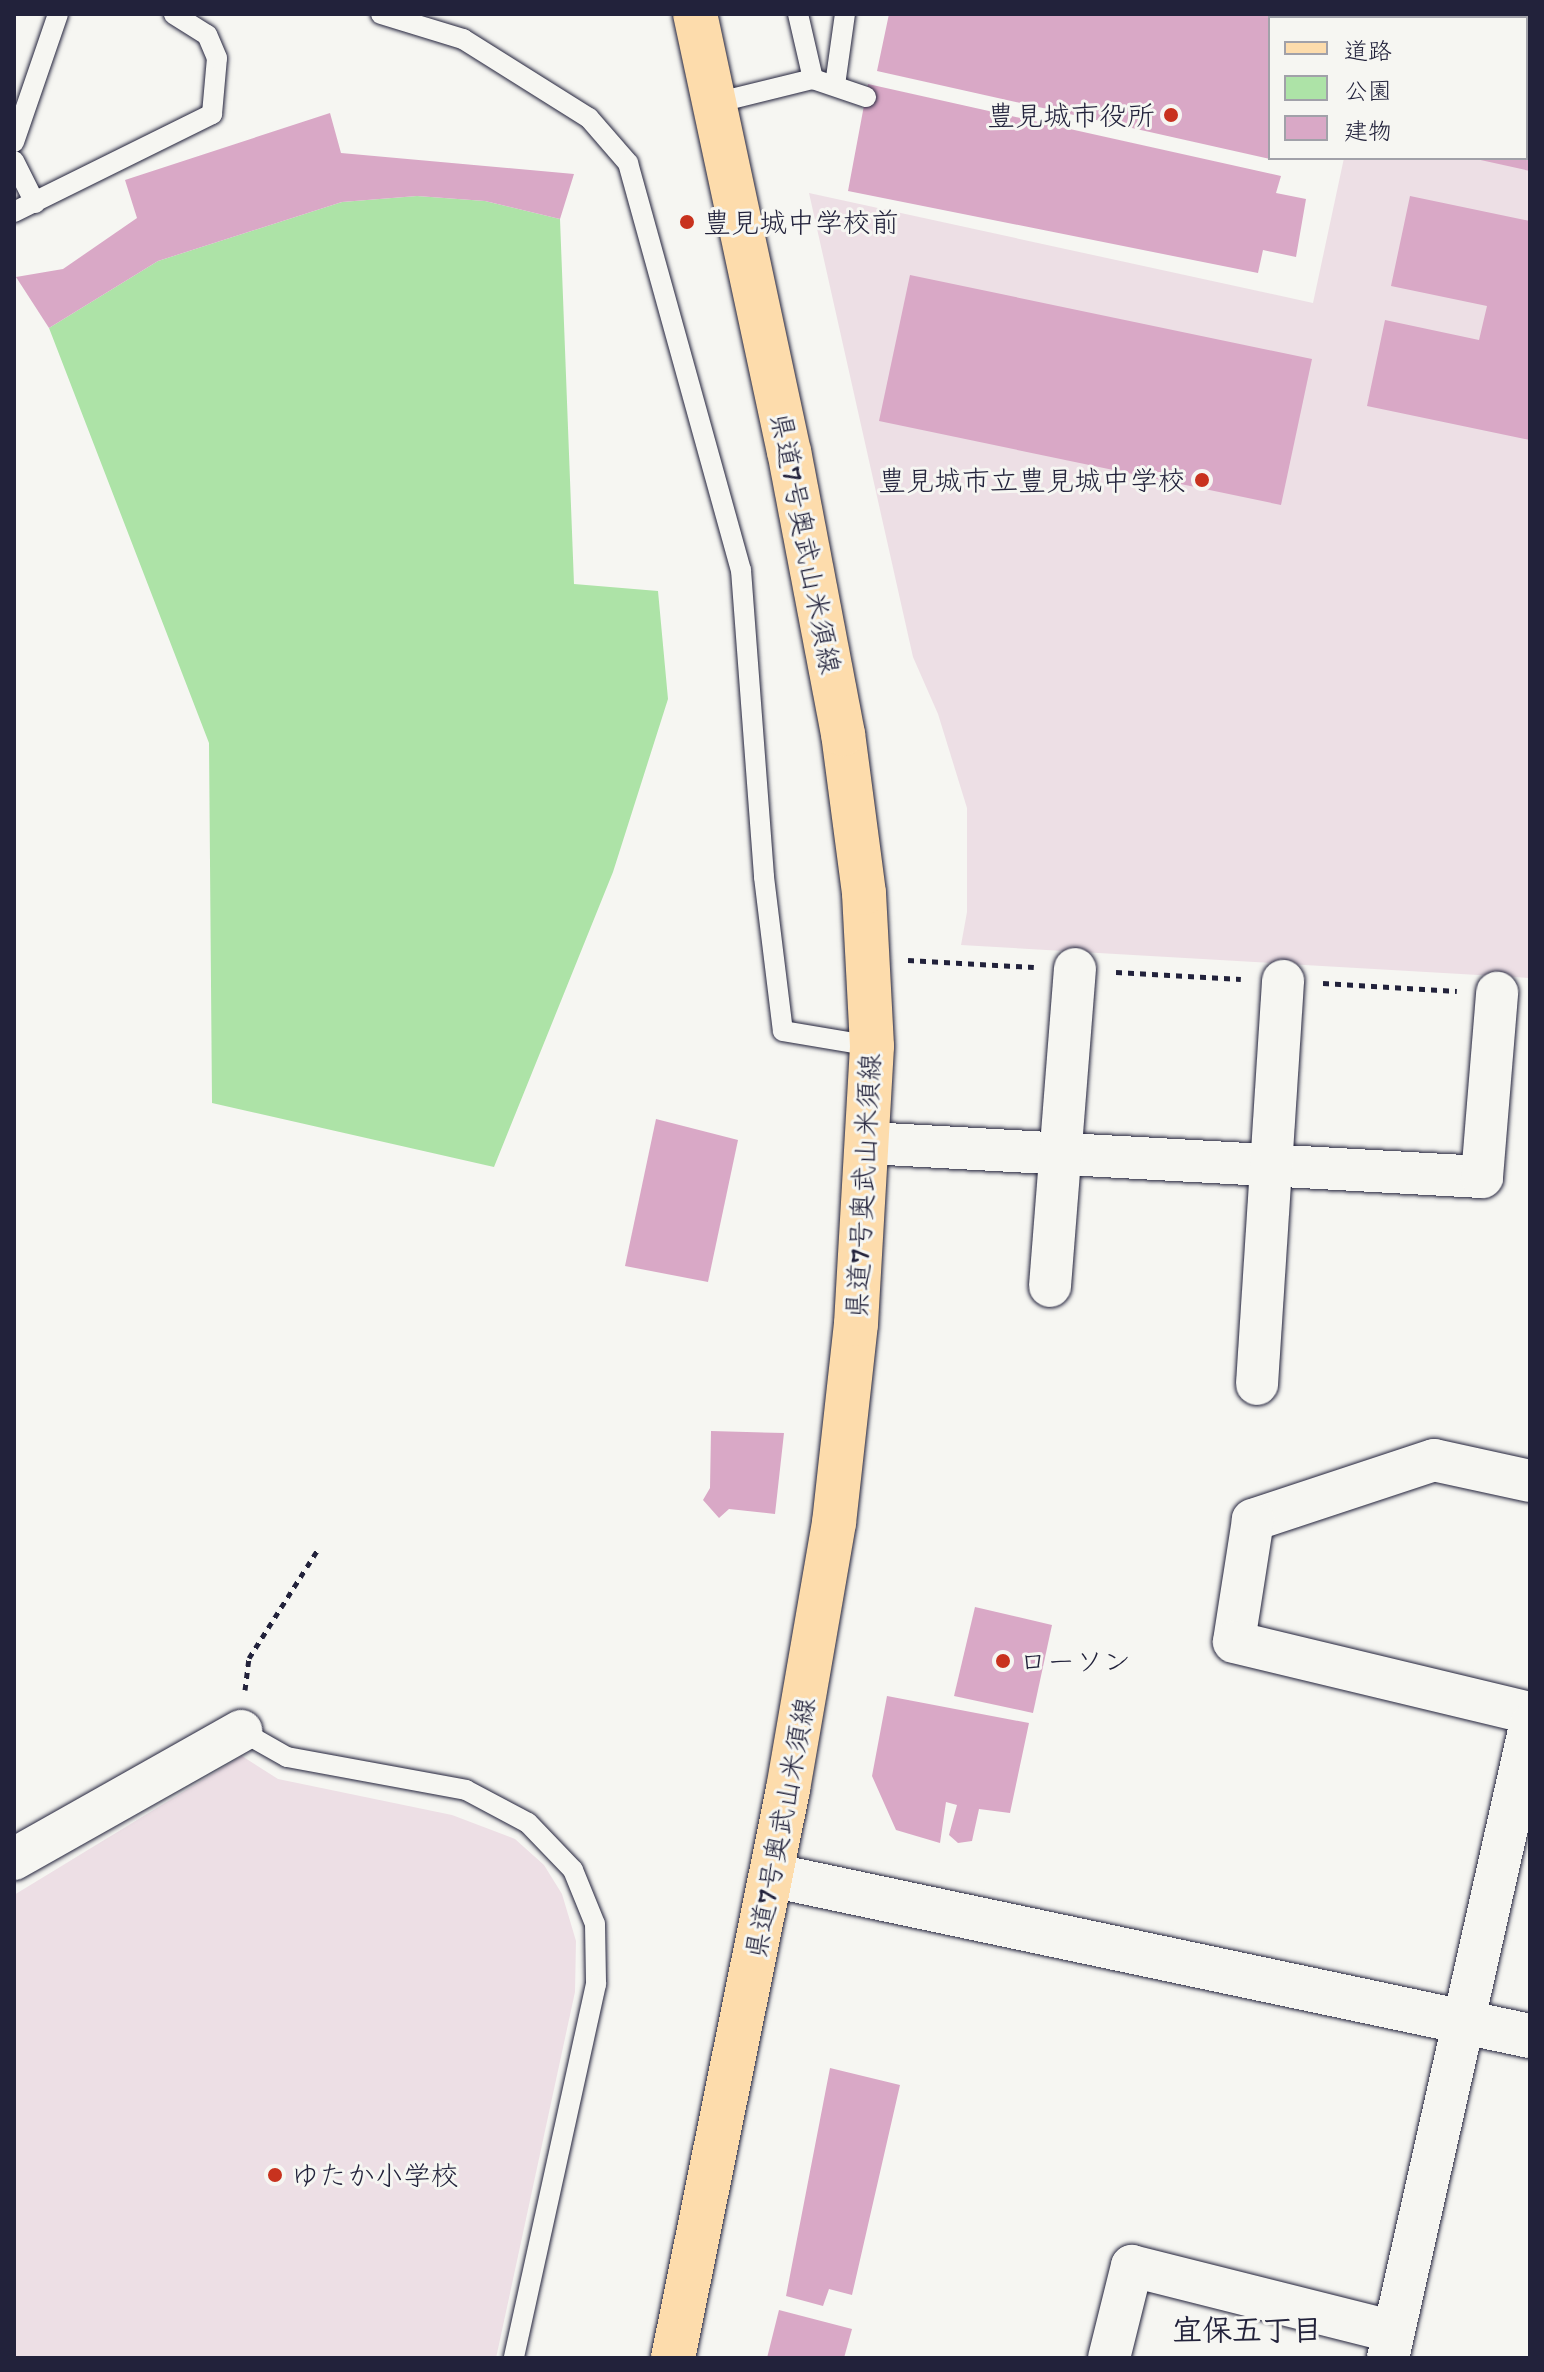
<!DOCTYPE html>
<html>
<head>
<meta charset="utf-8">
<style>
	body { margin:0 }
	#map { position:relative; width:1544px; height:2372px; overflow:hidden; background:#f6f6f2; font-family:Itim,"Klee One",sans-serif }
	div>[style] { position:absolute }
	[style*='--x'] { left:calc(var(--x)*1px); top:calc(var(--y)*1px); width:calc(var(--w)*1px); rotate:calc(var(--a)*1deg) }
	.built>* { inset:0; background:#eddfe5 }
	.green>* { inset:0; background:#ade3a7 }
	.building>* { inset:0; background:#d9a8c6 }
	.path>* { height:5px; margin-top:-2.5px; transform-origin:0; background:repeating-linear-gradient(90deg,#22223b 0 6px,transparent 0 12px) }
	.roads { filter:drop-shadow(0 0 2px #22223b) drop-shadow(0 0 2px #22223b) }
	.service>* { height:20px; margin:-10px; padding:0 10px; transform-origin:10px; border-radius:10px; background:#f6f6f2 }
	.minor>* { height:42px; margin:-21px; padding:0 21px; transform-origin:21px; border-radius:21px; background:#f6f6f2 }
	.tertiary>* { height:44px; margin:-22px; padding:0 22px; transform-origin:22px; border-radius:22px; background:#f6f6f2 }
	.primary>* { height:44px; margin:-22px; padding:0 22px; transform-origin:22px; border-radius:22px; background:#fddcac }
	.dots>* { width:22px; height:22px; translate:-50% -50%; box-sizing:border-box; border:4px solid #f6f6f2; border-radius:50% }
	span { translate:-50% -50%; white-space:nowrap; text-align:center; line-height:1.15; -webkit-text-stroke:6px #f6f6f2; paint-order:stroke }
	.poi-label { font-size:28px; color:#22223b }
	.right { translate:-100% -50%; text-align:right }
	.left { translate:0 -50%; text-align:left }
	.street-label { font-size:28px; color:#22223b }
	.neighbourhood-label { font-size:30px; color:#22223b; font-weight:700 }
	.frame { position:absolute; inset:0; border:16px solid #22223b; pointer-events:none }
	.legend { position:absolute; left:1268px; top:16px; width:260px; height:144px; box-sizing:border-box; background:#f6f6f2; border:2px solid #a1a1a9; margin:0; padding:10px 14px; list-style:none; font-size:24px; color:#22223b }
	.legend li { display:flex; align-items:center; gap:16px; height:40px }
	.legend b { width:40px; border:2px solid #a1a1a9 }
</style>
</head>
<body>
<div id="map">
	<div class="built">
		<div style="clip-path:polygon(1375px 14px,1530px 14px,1530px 978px,961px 945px,967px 912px,967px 808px,938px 714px,913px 657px,809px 193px,1313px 303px,1344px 158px,1526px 158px,1526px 18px,1374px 18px)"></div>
		<div style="clip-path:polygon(242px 1756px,278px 1779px,452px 1815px,515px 1839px,544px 1865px,562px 1894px,576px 1941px,575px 1992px,496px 2358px,14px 2358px,14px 1895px)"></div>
	</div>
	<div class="green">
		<div style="clip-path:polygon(417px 196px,485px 201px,560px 219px,574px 584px,658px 591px,668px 699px,613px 872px,494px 1167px,212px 1103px,209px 743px,49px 328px,158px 261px,342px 202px)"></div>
	</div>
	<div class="building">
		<div style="clip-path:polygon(889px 14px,1324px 14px,1270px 18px,1270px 159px,877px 71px)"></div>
		<div style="clip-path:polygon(1444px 14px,1501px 14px,1514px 17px,1443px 18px)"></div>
		<div style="clip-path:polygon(1526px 19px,1530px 20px,1530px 171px,1476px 159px,1526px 158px)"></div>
		<div style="clip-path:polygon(868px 84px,1281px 176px,1276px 193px,1306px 199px,1296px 257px,1263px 250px,1258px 273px,848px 191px)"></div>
		<div style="clip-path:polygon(330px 113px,341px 153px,574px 174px,560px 219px,485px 201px,417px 196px,342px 202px,158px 261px,49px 328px,16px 277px,63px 269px,137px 218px,125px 180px)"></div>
		<div style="clip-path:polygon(1410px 196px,1530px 221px,1530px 440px,1367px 406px,1385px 320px,1479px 340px,1487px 306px,1391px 286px)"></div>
		<div style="clip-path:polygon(910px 275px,1312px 359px,1281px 505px,879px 421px)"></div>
		<div style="clip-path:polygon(656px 1119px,738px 1140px,708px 1282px,625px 1266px)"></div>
		<div style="clip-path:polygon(711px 1431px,784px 1433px,775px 1514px,729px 1509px,719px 1518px,703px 1500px,710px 1488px)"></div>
		<div style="clip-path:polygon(975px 1607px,1052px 1625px,1033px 1713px,954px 1696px)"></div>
		<div style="clip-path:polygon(887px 1696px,1029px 1723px,1010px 1813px,979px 1809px,972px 1841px,958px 1843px,949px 1835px,957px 1805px,946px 1802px,940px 1843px,896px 1830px,872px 1776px)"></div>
		<div style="clip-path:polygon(830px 2068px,900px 2085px,852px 2295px,829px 2289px,823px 2306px,786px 2296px)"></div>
		<div style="clip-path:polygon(779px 2310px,852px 2329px,844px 2358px,767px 2358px)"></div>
	</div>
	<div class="path">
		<div style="--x:908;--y:960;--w:126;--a:3.2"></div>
		<div style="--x:1116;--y:972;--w:125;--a:3.2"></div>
		<div style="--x:1323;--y:983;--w:134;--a:3.4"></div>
		<div style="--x:245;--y:1690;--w:32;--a:-83"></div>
		<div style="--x:249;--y:1658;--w:127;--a:-57.6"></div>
	</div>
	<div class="roads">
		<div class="service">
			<div style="--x:381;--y:14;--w:86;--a:17"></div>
			<div style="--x:463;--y:39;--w:149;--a:32.1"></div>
			<div style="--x:589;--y:118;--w:60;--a:49.1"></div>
			<div style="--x:628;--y:163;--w:422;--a:74.5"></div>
			<div style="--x:741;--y:570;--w:308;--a:85.7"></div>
			<div style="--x:764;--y:877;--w:155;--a:83"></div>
			<div style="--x:783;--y:1031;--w:90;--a:9.6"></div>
			<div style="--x:798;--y:14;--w:67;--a:77"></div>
			<div style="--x:835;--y:85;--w:72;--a:-82"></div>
			<div style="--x:715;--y:103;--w:101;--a:-13.8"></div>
			<div style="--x:813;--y:79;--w:56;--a:18.8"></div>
			<div style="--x:14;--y:142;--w:135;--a:-71"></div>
			<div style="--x:14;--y:161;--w:47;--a:63.4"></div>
			<div style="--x:14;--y:212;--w:221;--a:-26.3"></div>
			<div style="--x:212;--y:114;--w:56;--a:-84.9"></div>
			<div style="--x:217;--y:58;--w:25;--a:-113"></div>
			<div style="--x:207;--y:35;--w:39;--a:-148"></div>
			<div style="--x:241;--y:1731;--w:53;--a:29.5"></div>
			<div style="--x:287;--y:1757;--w:182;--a:10.4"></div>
			<div style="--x:466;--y:1790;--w:70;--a:28"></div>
			<div style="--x:528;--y:1823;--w:65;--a:46.2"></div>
			<div style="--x:573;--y:1870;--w:58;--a:67.8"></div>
			<div style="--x:595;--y:1924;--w:60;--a:89"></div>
			<div style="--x:596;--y:1984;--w:383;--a:102.4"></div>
		</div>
		<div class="minor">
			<div style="--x:868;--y:1143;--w:615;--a:3.17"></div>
			<div style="--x:1482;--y:1177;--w:185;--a:-85.3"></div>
			<div style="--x:1050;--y:1286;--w:318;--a:-85.5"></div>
			<div style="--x:1257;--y:1384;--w:404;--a:-86.3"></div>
			<div style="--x:1530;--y:1481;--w:98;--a:-167.7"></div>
			<div style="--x:1434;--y:1460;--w:191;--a:161.7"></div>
			<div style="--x:1253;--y:1520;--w:123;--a:98.9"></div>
			<div style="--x:1234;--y:1642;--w:304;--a:13.5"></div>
			<div style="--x:14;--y:1859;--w:261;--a:-29.4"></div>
			<div style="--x:1109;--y:2358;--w:95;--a:-76"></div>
			<div style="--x:1132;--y:2266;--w:267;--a:14.1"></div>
			<div style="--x:1388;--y:2358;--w:648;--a:-77.34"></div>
		</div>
		<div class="tertiary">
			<div style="--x:771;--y:1875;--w:776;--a:11.98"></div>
		</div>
		<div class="primary">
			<div style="--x:673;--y:2358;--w:581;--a:-78.57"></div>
			<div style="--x:788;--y:1789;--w:270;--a:-80.2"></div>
			<div style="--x:834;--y:1523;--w:200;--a:-83.7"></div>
			<div style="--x:856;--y:1324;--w:278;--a:-86.7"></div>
			<div style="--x:872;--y:1046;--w:153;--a:-93"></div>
			<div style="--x:864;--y:893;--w:160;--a:-97.5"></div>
			<div style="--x:843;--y:734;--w:287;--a:-100.8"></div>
			<div style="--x:789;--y:452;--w:448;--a:-102.1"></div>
		</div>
	</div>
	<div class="dots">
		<div style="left:1171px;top:115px;background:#c8321e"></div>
		<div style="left:687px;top:222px;background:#c8321e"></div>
		<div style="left:1202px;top:480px;background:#c8321e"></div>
		<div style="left:1003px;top:1661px;background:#c8321e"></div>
		<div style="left:275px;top:2175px;background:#c8321e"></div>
	</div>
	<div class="poi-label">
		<span class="right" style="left:1155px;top:115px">豊見城市役所</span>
		<span class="left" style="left:703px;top:222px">豊見城中学校前</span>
		<span class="right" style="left:1186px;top:480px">豊見城市立豊見城中学校</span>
		<span class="left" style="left:1019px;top:1661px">ローソン</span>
		<span class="left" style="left:291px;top:2175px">ゆたか小学校</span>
	</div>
	<div class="street-label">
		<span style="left:806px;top:543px;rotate:79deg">県道7号奥武山米須線</span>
		<span style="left:863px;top:1186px;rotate:-87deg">県道7号奥武山米須線</span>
		<span style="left:780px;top:1828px;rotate:-79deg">県道7号奥武山米須線</span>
	</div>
	<div class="neighbourhood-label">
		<span style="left:1247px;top:2330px">宜保五丁目</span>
	</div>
	<div class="frame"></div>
	<ul class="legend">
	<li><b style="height:10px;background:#fddcac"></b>道路</li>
	<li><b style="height:22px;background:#ade3a7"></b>公園</li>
	<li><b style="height:22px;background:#d9a8c6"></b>建物</li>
	</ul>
</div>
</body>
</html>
